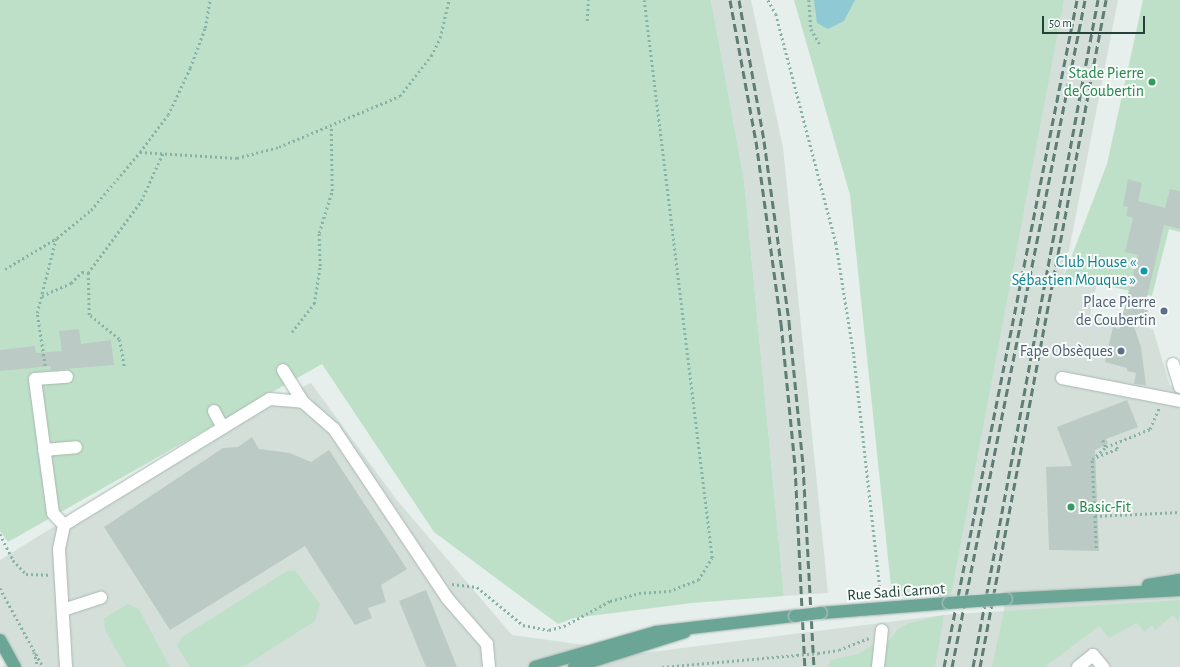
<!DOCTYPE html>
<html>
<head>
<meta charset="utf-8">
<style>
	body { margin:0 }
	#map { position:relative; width:1180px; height:667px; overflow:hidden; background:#e6efeb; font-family:"Alegreya Sans",sans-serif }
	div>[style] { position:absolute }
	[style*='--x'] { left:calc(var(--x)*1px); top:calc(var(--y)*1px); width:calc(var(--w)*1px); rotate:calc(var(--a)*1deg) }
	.built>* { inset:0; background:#d4dfda }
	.green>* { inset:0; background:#bfe0c8 }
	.water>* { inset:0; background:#8ec9d4 }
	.building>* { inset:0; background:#bbcac4 }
	.path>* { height:2.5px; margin-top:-1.25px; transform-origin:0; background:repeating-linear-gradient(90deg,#86b3a5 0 2px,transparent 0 5px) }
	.roads { filter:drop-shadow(0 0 1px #a8b8b2) drop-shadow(0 0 1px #a8b8b2) }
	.minor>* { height:12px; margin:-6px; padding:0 6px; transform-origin:6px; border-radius:6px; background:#fff }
	.major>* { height:12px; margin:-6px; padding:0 6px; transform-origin:6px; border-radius:6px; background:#6aa596 }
	.rail>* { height:3px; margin-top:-1.5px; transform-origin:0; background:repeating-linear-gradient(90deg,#5f7d75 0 8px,transparent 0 12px) }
	.path-bridge>* { height:2.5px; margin-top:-1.25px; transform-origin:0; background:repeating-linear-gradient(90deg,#86b3a5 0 2px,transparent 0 5px) }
	.bridges { filter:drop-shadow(0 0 1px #c2cac8) drop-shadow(0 0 1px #c2cac8) }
	.major-bridge>* { height:12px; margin:-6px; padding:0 6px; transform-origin:6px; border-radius:6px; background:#6aa596 }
	.dots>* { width:11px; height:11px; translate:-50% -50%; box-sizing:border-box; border:2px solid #f7fbf9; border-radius:50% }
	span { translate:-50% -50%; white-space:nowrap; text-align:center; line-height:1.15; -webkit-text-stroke:4px #f7fbf9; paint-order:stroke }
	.leisure-label { font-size:16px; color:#27864d }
	.right { translate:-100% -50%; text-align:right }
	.left { translate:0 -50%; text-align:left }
	.culture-label { font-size:16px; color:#0d838f }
	.service-label { font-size:16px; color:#4e5e75 }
	.street-label { font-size:16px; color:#24423a }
	.scale { position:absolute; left:1042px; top:16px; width:103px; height:18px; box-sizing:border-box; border:2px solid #24423a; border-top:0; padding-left:5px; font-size:12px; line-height:14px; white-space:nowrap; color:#24423a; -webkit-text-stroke:3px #f7fbf9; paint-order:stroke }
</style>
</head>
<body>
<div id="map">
	<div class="built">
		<div style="clip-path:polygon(711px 0,751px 0,783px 147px,828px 593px,784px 596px,744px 179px)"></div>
		<div style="clip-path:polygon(1061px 0,1118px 0,1064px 276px,1097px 284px,1090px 315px,1153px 329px,1170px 386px,1180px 383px,1180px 667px,0 667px,13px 663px,0 632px,0 560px,218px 425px,311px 383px,396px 499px,512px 635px,643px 653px,944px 615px,1004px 611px,1007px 591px,951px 596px)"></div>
	</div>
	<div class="green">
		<div style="clip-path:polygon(0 0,711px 0,744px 179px,784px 596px,692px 603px,574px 618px,558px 624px,434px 532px,322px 364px,8px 542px,0 531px)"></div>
		<div style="clip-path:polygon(794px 0,1064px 0,951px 596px,892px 596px,850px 195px)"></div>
		<div style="clip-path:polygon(1143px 0,1180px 0,1180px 232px,1169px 229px,1152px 296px,1064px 276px,1107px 164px)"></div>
		<div style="clip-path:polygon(295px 570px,320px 604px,315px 621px,243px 667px,190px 667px,177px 646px,182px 637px,287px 571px)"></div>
		<div style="clip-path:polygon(1180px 600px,1179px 622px,1173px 615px,1155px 630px,1152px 625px,1144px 632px,1137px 623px,1109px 638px,1099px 626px,1045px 667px,992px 667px,1004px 611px)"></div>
		<div style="clip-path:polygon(128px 604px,139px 609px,170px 667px,126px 667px,105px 630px,104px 618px)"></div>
		<div style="clip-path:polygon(944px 615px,935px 667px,884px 667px,887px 643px,898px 629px,909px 623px)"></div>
		<div style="clip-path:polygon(878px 642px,874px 667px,828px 667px,830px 660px,858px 654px)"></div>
	</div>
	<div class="water">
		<div style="clip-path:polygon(814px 0,855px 0,844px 21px,828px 29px,817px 23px)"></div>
	</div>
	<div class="building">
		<div style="clip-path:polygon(1128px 179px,1142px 183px,1138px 201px,1165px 208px,1170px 189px,1180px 191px,1180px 229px,1164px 225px,1144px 310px,1148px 310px,1145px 324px,1132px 321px,1141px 347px,1146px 385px,1134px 384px,1136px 373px,1127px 371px,1127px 368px,1105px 362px,1113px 327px,1119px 329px,1138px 255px,1125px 252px,1133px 218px,1126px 216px,1128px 207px,1123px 206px)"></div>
		<div style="clip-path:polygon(79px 329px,81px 344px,111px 340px,114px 365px,51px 370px,51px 366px,0 371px,0 350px,35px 346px,36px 353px,62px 351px,59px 331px)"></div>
		<div style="clip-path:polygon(1127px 400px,1138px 427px,1106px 439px,1108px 444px,1095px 450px,1099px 551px,1049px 550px,1046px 467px,1072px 466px,1057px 427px)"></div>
		<div style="clip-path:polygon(252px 437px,259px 449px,290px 453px,311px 462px,329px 450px,407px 569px,381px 585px,386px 602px,368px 608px,372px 618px,355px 625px,305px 546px,170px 630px,104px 527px,223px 448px,238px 447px)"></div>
		<div style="clip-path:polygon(426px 590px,457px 667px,426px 667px,399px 601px)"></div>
	</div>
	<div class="path">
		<div style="--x:768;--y:0;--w:16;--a:60"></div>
		<div style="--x:776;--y:14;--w:237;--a:75.3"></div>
		<div style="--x:836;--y:243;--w:114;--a:80.9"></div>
		<div style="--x:854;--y:356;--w:243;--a:83.6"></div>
		<div style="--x:809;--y:0;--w:29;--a:86"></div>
		<div style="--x:811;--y:29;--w:17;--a:59"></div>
		<div style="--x:587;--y:21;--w:21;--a:-87"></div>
		<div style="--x:140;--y:152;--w:46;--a:-52.9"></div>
		<div style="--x:168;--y:115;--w:52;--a:-64.9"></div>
		<div style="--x:190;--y:68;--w:43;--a:-69.4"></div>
		<div style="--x:205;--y:28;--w:28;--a:-80"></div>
		<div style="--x:5;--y:269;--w:61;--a:-30.8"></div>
		<div style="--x:57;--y:238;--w:44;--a:-39.5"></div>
		<div style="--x:91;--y:210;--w:76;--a:-49.8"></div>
		<div style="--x:140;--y:152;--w:97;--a:3.5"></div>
		<div style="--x:237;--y:158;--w:43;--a:-14.7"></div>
		<div style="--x:279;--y:147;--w:131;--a:-22.9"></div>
		<div style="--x:400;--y:96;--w:51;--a:-52.2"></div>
		<div style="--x:431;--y:56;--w:20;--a:-63"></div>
		<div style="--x:440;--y:38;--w:39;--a:-77"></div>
		<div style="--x:42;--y:296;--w:32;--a:-24"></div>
		<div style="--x:71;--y:283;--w:16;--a:-45"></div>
		<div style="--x:82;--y:272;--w:6;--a:9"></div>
		<div style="--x:292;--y:332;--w:36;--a:-52"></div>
		<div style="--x:314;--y:304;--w:38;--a:-81"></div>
		<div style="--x:320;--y:266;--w:33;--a:-92"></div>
		<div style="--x:319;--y:233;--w:44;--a:-72.8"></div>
		<div style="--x:332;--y:191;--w:64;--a:-90.9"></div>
		<div style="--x:45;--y:366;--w:54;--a:-98.6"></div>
		<div style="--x:37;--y:313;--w:77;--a:-75.8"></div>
		<div style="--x:124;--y:366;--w:27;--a:-100"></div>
		<div style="--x:119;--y:339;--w:38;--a:-141"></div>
		<div style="--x:89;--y:315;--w:42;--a:-91.4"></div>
		<div style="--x:88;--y:273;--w:89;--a:-53.6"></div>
		<div style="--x:141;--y:201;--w:53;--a:-65.4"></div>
		<div style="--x:1103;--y:440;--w:8;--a:67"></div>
		<div style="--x:1096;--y:456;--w:13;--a:-42"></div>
		<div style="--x:1106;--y:447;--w:48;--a:-22.2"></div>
		<div style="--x:1150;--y:429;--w:23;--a:-67"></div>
		<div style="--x:1095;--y:516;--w:85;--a:-2.7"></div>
		<div style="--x:0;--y:534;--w:29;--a:63"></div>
		<div style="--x:13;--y:560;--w:19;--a:47"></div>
		<div style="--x:26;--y:574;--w:23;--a:2"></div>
		<div style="--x:1096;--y:548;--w:89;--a:-92.6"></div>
		<div style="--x:1092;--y:459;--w:27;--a:-22"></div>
		<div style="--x:1117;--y:449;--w:4;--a:-104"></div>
		<div style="--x:452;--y:584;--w:25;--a:7"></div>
		<div style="--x:477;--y:587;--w:60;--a:39.6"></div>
		<div style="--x:523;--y:625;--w:26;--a:11"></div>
		<div style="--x:549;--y:630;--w:16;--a:-15"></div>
		<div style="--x:564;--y:626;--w:52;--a:-28.5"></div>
		<div style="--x:610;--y:601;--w:30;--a:-15"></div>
		<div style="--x:639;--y:593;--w:30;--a:-4"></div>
		<div style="--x:669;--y:591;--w:31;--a:-21"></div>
		<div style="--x:698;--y:580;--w:26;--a:-58"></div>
		<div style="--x:712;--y:558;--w:562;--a:-96.95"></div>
		<div style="--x:0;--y:588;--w:90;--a:61.4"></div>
		<div style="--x:34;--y:652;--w:16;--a:75"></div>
		<div style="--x:818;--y:653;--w:21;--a:-8"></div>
		<div style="--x:839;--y:650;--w:32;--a:-22"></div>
		<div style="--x:662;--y:667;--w:136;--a:-5.1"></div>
	</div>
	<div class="roads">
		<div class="minor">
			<div style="--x:1173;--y:364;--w:24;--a:73"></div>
			<div style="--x:283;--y:370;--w:38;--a:58"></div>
			<div style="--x:1062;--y:378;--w:120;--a:11"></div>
			<div style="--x:214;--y:411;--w:19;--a:62"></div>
			<div style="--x:44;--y:450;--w:32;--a:-5"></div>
			<div style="--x:64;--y:525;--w:16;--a:-133"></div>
			<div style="--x:53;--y:513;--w:135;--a:-97.7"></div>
			<div style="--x:35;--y:379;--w:32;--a:-4"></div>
			<div style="--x:63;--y:610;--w:40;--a:-18"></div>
			<div style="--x:66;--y:667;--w:118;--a:-93.4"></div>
			<div style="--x:59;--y:549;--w:25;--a:-78"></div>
			<div style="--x:64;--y:525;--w:241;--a:-31.5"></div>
			<div style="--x:270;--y:399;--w:33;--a:5"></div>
			<div style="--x:303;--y:402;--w:41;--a:41.1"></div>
			<div style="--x:334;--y:429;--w:203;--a:56.2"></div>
			<div style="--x:447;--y:598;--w:61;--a:49"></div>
			<div style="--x:487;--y:644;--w:23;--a:85"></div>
			<div style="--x:878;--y:667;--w:37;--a:-84"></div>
			<div style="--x:1078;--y:667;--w:19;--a:-39"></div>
			<div style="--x:1093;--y:655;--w:16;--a:50"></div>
		</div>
		<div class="major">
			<div style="--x:1148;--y:585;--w:32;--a:-9"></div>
			<div style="--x:1006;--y:599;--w:174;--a:-3"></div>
			<div style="--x:821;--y:613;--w:128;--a:-4.5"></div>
			<div style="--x:0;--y:640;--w:31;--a:61"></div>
			<div style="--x:535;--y:667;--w:126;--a:-16.1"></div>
			<div style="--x:656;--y:632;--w:140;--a:-6.6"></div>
			<div style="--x:574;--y:667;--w:116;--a:-17.5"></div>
		</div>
	</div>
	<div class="rail">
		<div style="--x:730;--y:0;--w:143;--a:79.6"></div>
		<div style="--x:756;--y:141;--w:184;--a:82.2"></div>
		<div style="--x:781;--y:323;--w:144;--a:84.4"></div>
		<div style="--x:795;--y:466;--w:201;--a:87.2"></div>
		<div style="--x:739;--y:0;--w:143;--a:79.9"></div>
		<div style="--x:764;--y:141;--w:183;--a:82.1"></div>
		<div style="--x:789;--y:322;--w:144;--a:84.4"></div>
		<div style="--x:803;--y:465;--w:202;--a:86.9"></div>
		<div style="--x:944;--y:667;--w:680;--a:-78.72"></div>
		<div style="--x:952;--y:667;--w:680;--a:-78.72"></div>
		<div style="--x:973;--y:667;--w:679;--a:-79.39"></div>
		<div style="--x:980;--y:667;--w:679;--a:-79.3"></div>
	</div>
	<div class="path-bridge">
		<div style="--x:797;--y:655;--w:21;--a:-5"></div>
	</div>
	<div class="bridges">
		<div class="major-bridge">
			<div style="--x:949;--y:603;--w:57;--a:-4"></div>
			<div style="--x:795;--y:616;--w:26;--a:-7"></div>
		</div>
	</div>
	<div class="dots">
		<div style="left:1152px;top:82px;background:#2e9e5b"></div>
		<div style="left:1144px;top:271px;background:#0f9aa8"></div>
		<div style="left:1164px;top:311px;background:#5c6f8a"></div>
		<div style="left:1121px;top:351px;background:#5c6f8a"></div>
		<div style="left:1071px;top:507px;background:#2e9e5b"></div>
	</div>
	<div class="leisure-label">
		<span class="right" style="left:1144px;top:82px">Stade Pierre<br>de Coubertin</span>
		<span class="left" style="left:1079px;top:507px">Basic-Fit</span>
	</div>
	<div class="culture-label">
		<span class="right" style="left:1136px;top:271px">Club House «<br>Sébastien Mouque »</span>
	</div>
	<div class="service-label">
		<span class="right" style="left:1156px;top:311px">Place Pierre<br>de Coubertin</span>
		<span class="right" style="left:1113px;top:351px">Fape Obsèques</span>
	</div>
	<div class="street-label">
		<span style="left:896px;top:592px;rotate:-4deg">Rue Sadi Carnot</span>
	</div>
	<div class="scale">50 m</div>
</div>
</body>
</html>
